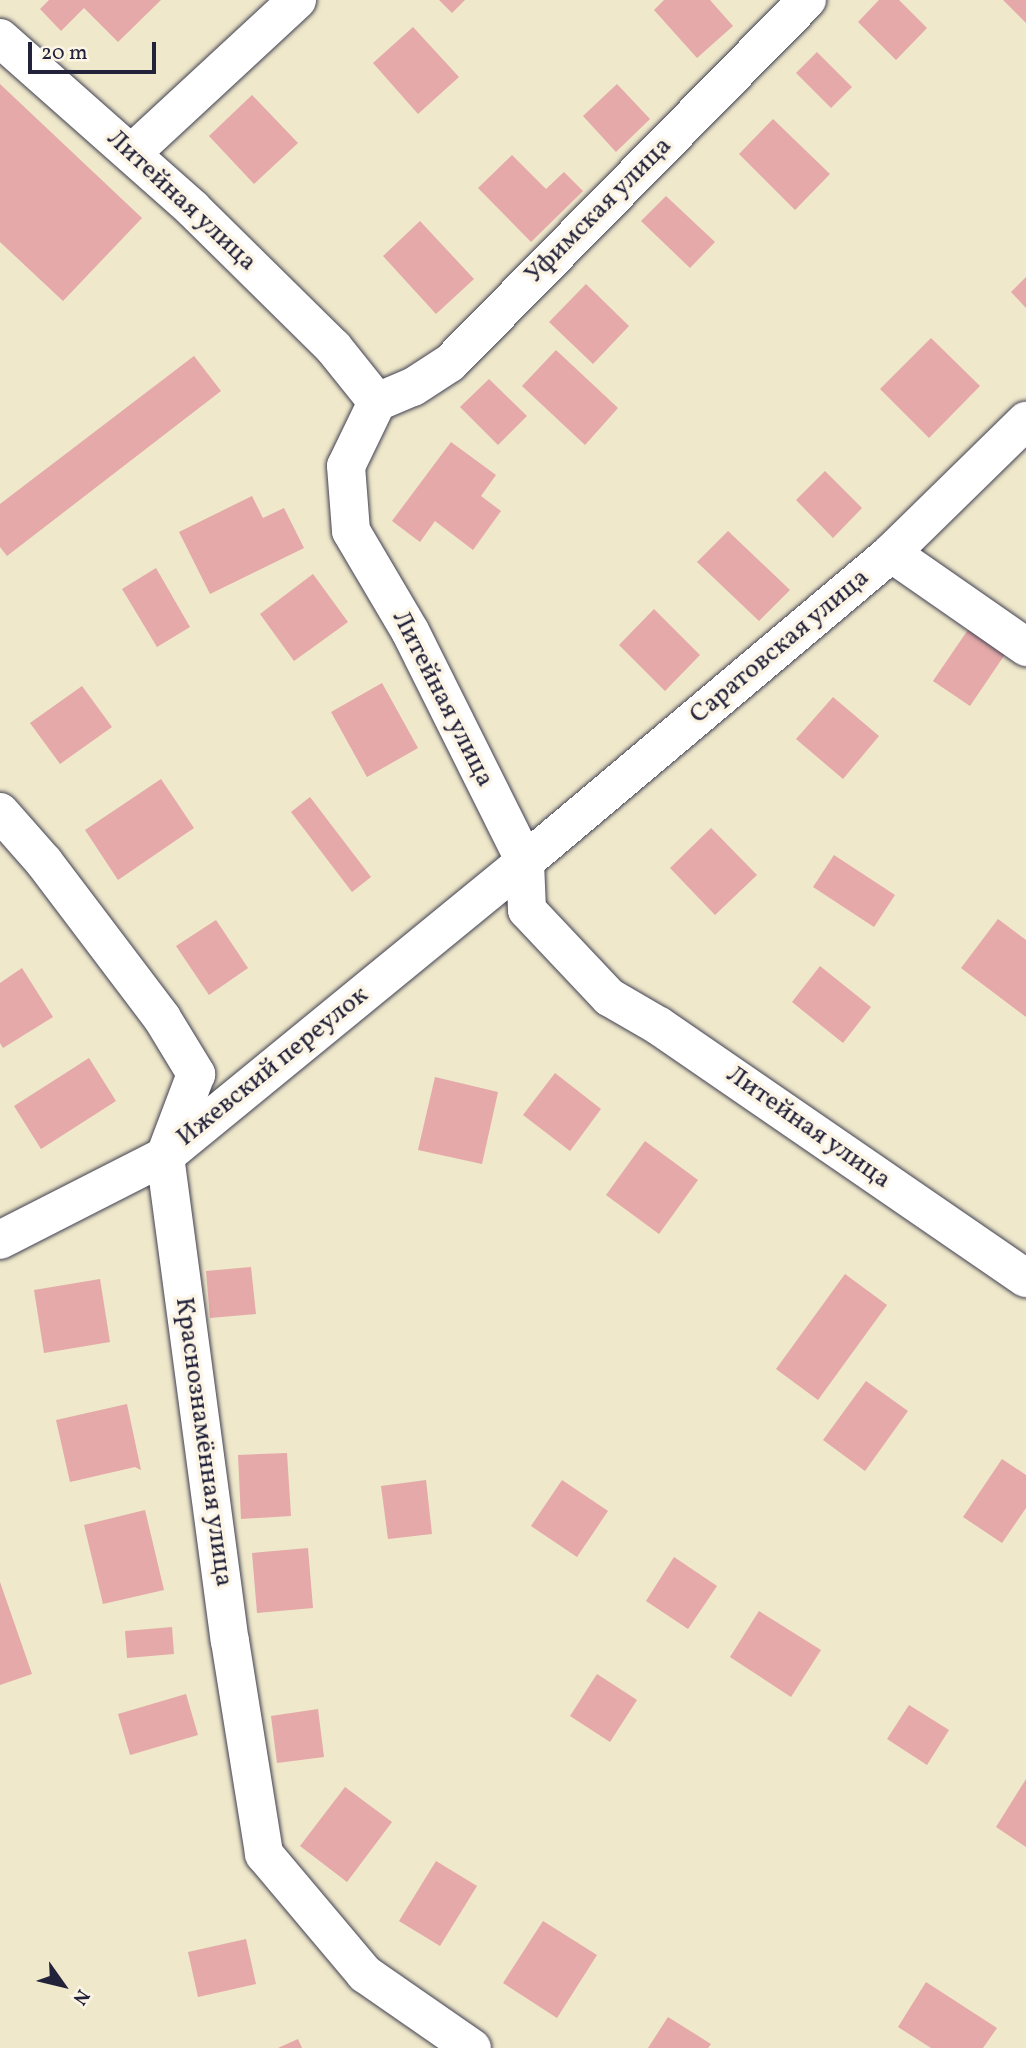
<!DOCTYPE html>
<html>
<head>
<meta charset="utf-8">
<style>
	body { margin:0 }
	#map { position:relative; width:1026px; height:2048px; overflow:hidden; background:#efe8cb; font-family:Vollkorn,serif }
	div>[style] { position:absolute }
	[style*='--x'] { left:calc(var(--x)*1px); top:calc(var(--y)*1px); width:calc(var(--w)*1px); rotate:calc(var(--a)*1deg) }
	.building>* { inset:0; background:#e4a9a8 }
	.roads { filter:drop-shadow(0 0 2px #414051) drop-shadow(0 0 2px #414051) }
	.minor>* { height:38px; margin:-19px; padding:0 19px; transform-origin:19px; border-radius:19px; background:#fff }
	span { translate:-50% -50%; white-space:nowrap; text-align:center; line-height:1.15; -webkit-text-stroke:7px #fcf5e5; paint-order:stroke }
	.street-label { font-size:26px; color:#22223b }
	.north { position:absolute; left:28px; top:1950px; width:70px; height:70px; -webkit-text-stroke:5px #fcf5e5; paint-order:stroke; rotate:124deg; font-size:19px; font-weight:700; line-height:28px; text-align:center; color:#22223b }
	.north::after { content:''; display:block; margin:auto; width:24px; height:32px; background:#22223b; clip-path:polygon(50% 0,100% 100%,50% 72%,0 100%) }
	.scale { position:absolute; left:28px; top:42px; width:128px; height:32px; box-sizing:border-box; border:4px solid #22223b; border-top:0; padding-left:9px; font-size:21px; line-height:24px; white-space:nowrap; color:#22223b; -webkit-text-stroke:5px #fcf5e5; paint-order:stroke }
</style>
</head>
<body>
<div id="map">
	<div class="building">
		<div style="clip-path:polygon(49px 0,161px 0,118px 42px,84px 8px,61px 31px,40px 9px)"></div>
		<div style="clip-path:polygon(439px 0,465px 0,452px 13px)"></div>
		<div style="clip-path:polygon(664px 0,710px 0,733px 26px,697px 58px,654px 10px)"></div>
		<div style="clip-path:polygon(879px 0,899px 0,927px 28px,896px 60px,858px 22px)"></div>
		<div style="clip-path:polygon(1003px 0,1026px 0,1026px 23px)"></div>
		<div style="clip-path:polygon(413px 27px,459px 77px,418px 114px,373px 63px)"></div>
		<div style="clip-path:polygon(817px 52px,852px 87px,831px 108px,796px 73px)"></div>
		<div style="clip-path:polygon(0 84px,142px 218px,63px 301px,0 242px)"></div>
		<div style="clip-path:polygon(617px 84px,650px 119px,616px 152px,583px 116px)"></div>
		<div style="clip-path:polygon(252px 95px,298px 143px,254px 184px,209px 136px)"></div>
		<div style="clip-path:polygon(773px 119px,830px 174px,795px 210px,739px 154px)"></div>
		<div style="clip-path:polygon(512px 155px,546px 189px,564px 172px,583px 191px,531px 242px,478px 188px)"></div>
		<div style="clip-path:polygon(666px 196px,715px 242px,690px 268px,641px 221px)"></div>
		<div style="clip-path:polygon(420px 221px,474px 279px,436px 314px,383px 256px)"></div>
		<div style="clip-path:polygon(1026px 277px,1026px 308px,1011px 292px)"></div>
		<div style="clip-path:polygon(586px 284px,629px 326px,593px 364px,549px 322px)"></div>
		<div style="clip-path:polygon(931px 338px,980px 386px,929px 438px,880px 389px)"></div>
		<div style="clip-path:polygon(556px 350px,618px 408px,585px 445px,522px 386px)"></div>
		<div style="clip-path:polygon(194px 356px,221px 391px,7px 556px,0 547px,0 504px)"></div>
		<div style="clip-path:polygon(489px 379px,527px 416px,498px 445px,460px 407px)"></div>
		<div style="clip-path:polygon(451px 442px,496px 475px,481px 496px,501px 511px,473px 550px,435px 521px,420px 542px,392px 521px)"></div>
		<div style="clip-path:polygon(825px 471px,862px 508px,833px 538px,796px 500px)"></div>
		<div style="clip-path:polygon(252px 496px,263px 518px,284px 508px,304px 548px,210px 594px,179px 532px)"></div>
		<div style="clip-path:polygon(728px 531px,790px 590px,759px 621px,697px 562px)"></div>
		<div style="clip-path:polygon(156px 568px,190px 627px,157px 647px,122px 589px)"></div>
		<div style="clip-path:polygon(313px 574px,348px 622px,294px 661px,260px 614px)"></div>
		<div style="clip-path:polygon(654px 609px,700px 655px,665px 691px,619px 645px)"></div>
		<div style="clip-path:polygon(976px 618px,1012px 644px,970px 706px,933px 681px)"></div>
		<div style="clip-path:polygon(382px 683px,418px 748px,367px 777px,331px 712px)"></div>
		<div style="clip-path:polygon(82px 686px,112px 727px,60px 764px,30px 723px)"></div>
		<div style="clip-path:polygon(833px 697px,879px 736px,843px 779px,796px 739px)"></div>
		<div style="clip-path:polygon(161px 779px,194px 828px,118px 880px,85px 830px)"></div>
		<div style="clip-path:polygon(310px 797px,371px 877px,352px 892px,291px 812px)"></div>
		<div style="clip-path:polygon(711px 828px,757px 875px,715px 915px,670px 868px)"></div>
		<div style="clip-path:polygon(834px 855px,895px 895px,874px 927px,813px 887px)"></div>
		<div style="clip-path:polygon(998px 919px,1026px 940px,1026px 1017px,961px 968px)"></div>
		<div style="clip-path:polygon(216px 920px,248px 968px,209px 995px,176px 946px)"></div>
		<div style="clip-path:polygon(820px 966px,871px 1007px,843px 1043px,792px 1002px)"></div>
		<div style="clip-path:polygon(22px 968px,53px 1017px,3px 1048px,0 1043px,0 983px)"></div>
		<div style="clip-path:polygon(89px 1058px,116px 1101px,41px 1149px,14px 1106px)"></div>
		<div style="clip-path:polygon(555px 1073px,601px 1109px,570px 1151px,523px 1115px)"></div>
		<div style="clip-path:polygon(435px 1077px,498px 1092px,482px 1164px,418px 1150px)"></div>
		<div style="clip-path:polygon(645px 1141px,698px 1180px,659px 1234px,606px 1195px)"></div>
		<div style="clip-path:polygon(251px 1267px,256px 1314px,210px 1318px,206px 1271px)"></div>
		<div style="clip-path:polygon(845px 1274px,887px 1305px,818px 1400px,776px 1369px)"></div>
		<div style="clip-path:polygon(100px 1279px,110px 1342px,44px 1353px,34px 1290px)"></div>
		<div style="clip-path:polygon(866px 1381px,908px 1411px,865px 1471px,823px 1440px)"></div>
		<div style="clip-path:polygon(127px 1404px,141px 1470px,135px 1467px,70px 1482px,56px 1420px)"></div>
		<div style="clip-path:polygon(287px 1453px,291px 1516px,241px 1519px,238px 1455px)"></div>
		<div style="clip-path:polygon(1002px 1459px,1026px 1475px,1026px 1508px,1002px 1543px,963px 1517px)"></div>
		<div style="clip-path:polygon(426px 1480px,432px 1534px,388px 1539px,381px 1486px)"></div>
		<div style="clip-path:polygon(562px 1480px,608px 1511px,577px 1557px,531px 1526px)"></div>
		<div style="clip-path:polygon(145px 1510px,164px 1590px,103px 1604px,84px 1525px)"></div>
		<div style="clip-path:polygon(308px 1548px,313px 1608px,257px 1613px,252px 1553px)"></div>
		<div style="clip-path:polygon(674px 1557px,717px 1586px,688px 1629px,646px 1601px)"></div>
		<div style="clip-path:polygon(0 1582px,32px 1674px,0 1685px)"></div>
		<div style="clip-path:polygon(759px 1611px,821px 1650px,791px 1697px,730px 1657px)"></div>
		<div style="clip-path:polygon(172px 1627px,174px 1654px,127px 1658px,125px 1631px)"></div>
		<div style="clip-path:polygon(597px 1674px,637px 1700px,610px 1742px,570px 1716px)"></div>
		<div style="clip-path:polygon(186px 1694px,198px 1735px,130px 1755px,118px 1714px)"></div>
		<div style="clip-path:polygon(909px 1705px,949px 1730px,927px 1765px,887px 1739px)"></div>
		<div style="clip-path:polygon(318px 1709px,324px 1757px,277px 1763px,271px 1716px)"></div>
		<div style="clip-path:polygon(1026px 1779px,1026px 1847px,996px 1827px)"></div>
		<div style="clip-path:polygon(345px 1787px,392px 1822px,347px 1882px,300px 1846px)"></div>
		<div style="clip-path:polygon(436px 1861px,477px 1886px,440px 1946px,399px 1921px)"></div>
		<div style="clip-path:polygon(543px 1921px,597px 1955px,557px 2018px,503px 1983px)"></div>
		<div style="clip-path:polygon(246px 1939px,256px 1984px,198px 1997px,188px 1952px)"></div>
		<div style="clip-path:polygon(926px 1982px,997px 2028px,983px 2048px,931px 2048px,898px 2027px)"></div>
		<div style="clip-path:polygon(668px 2017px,711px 2044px,708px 2048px,648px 2048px)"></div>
		<div style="clip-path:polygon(298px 2039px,302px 2048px,278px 2048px)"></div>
	</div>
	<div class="roads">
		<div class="minor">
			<div style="--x:0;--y:38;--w:258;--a:41.5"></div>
			<div style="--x:193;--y:209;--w:197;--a:44.6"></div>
			<div style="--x:333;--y:347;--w:70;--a:51.3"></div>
			<div style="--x:377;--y:402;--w:71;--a:115.8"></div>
			<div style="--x:346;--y:466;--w:65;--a:85.6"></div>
			<div style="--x:351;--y:531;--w:116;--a:59.5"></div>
			<div style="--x:410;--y:631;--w:258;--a:63.5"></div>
			<div style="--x:525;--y:862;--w:48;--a:87.6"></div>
			<div style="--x:527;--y:910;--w:120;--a:46.7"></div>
			<div style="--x:609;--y:997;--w:58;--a:30.1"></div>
			<div style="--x:659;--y:1026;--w:445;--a:34.5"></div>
			<div style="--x:132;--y:153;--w:225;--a:-42.8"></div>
			<div style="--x:377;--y:402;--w:39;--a:-23"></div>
			<div style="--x:413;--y:387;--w:44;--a:-33"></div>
			<div style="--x:450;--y:363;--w:509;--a:-45.48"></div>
			<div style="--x:891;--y:553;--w:165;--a:34.8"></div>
			<div style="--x:0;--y:812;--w:67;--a:48.7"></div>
			<div style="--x:44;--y:862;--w:196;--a:52.9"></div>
			<div style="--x:162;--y:1018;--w:66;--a:58.7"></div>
			<div style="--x:196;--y:1074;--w:88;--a:110.7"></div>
			<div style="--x:165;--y:1156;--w:489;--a:82.4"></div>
			<div style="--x:230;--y:1641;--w:216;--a:80.9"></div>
			<div style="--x:264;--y:1854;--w:157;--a:49.9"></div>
			<div style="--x:365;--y:1974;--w:130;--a:34.7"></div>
			<div style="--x:0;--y:1240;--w:185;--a:-27"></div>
			<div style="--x:165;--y:1156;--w:452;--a:-39.3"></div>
			<div style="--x:515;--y:870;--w:492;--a:-40.1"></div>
			<div style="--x:891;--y:553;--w:189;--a:-44.4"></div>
		</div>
	</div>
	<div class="street-label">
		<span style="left:181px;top:201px;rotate:43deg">Литейная улица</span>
		<span style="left:599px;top:211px;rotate:-45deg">Уфимская улица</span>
		<span style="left:780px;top:647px;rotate:-40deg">Саратовская улица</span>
		<span style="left:442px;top:699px;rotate:63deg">Литейная улица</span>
		<span style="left:273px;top:1067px;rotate:-39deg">Ижевский переулок</span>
		<span style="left:808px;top:1128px;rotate:35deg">Литейная улица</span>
		<span style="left:203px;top:1442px;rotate:82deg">Краснознамённая улица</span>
	</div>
	<div class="north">N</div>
	<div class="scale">20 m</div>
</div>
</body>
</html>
